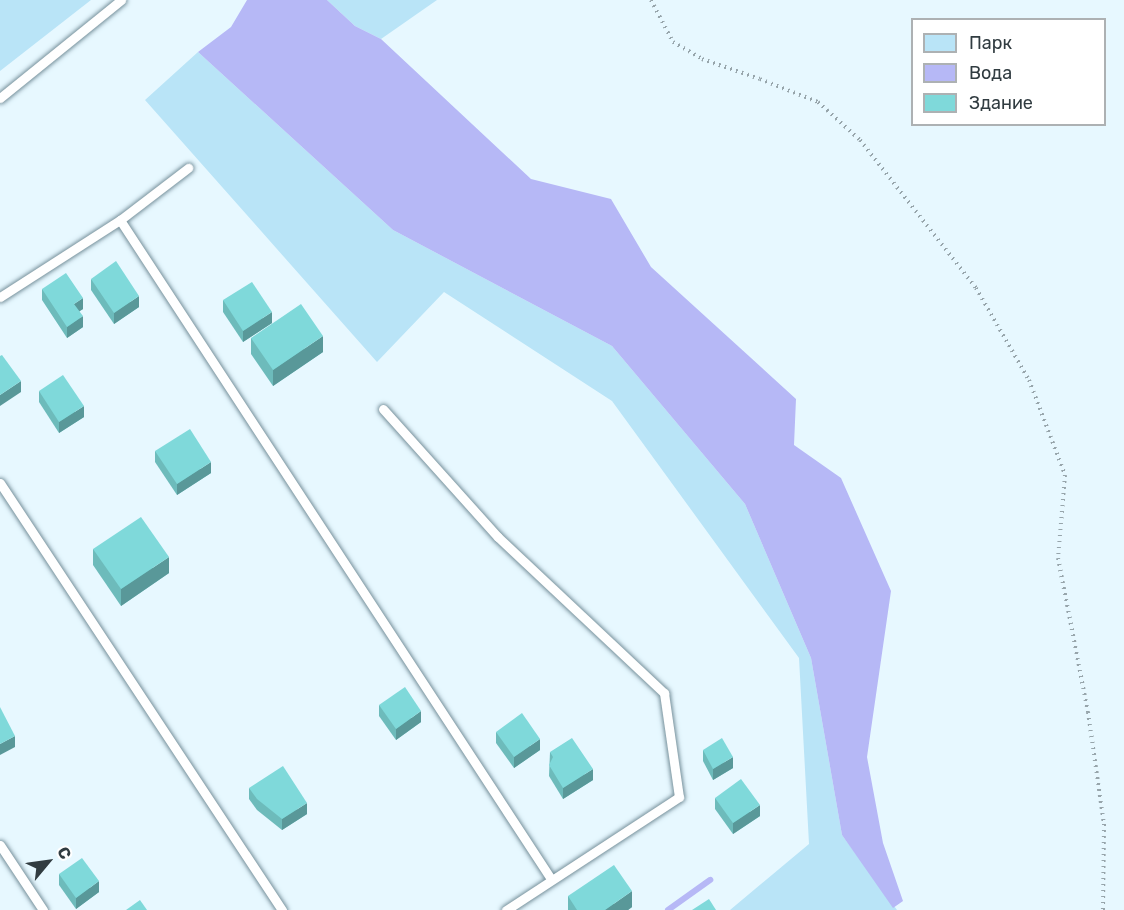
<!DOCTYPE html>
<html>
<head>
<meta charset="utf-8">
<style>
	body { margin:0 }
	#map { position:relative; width:1124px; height:910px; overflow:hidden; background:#e7f8ff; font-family:Rubik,sans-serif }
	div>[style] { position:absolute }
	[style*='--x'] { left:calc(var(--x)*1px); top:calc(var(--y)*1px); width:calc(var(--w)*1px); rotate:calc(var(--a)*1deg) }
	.green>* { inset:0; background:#b9e4f7 }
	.water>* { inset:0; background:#b6b8f6 }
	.stream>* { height:6px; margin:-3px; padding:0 3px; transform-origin:3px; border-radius:3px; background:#b6b8f6 }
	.path>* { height:4px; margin-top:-2px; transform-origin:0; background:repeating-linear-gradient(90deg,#97a5ab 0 1.5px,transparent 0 6px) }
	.roads { filter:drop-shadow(0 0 2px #77919c) drop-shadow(0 0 2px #77919c) }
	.service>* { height:9px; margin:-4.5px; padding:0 4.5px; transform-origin:4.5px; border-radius:4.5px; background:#fff }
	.wall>* { inset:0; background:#6dbbbb }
	.shaded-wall>* { inset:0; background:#599899 }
	.building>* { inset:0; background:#7fd9da }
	span { translate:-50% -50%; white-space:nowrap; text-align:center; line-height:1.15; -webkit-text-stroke:6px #fff; paint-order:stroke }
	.legend { position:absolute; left:911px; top:18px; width:195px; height:108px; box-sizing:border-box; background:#fff; border:2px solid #adb1b3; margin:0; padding:8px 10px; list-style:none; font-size:18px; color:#313c41 }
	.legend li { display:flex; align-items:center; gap:12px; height:30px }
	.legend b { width:30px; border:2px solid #adb1b3 }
	.north { position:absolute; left:18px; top:832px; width:60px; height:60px; -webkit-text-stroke:4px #fff; paint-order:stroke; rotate:61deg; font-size:16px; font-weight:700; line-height:24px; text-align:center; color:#313c41 }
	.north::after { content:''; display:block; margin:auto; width:21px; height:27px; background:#313c41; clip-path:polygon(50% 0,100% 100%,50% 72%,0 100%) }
</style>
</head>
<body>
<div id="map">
	<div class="green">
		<div style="clip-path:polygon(0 0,91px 0,0 71px)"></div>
		<div style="clip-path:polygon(327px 0,437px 0,381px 39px,355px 26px)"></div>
		<div style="clip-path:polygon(198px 52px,393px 230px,612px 346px,745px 504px,811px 658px,842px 835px,897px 910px,730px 910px,809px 844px,799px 658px,612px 401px,444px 292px,377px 362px,145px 100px)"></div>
	</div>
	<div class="water">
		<div style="clip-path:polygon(247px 0,327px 0,355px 26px,381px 39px,531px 179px,611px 199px,651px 267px,796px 399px,794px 445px,841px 478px,891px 591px,867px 757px,883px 843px,903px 901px,893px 908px,842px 835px,811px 658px,745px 504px,612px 346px,393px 230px,198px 52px,231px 27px)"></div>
	</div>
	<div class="stream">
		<div style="--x:668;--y:910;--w:52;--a:-35.5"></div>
	</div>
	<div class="path">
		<div style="--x:651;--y:0;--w:47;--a:62.4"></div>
		<div style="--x:673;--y:42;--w:34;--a:30"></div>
		<div style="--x:702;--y:59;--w:61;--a:19"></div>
		<div style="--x:760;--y:79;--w:62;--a:21.6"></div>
		<div style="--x:818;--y:102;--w:57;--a:42.1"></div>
		<div style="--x:860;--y:140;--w:188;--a:51.9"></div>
		<div style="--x:976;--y:288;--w:106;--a:60.1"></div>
		<div style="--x:1029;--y:380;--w:102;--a:69.2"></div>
		<div style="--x:1065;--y:475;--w:83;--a:94.8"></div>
		<div style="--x:1058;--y:558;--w:157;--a:79"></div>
		<div style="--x:1088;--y:712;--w:113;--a:81.9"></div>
		<div style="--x:1104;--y:824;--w:86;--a:90.7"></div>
	</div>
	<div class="roads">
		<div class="service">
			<div style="--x:0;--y:98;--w:156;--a:-39"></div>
			<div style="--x:120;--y:220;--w:86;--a:-37.4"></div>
			<div style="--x:0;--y:297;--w:143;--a:-32.7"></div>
			<div style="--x:120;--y:220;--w:787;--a:56.81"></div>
			<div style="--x:383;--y:409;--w:172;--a:48.1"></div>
			<div style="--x:498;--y:537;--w:228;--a:43.2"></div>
			<div style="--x:664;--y:693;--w:105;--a:81.8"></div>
			<div style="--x:679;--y:797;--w:207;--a:146.8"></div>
			<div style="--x:0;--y:483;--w:512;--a:56.56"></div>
			<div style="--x:0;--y:845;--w:78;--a:56.5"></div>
		</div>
	</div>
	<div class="wall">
		<div style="clip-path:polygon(91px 279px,139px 307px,114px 324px,91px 290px)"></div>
		<div style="clip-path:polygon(42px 289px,83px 309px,79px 311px,83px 327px,67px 338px,42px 300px)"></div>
		<div style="clip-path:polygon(223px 300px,272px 323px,243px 342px,223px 312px)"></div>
		<div style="clip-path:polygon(251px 338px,323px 352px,273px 386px,251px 354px)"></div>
		<div style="clip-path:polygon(39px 391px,84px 417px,59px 433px,39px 402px)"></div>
		<div style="clip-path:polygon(155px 451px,211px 473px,177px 495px,155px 462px)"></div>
		<div style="clip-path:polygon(93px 549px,169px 573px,121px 606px,93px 565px)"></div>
		<div style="clip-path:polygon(379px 705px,421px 722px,396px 740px,379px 716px)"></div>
		<div style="clip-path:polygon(496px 732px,540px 750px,514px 768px,496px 743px)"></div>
		<div style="clip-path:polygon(703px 750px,733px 768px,713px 780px,703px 761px)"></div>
		<div style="clip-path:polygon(550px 752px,593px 780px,563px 799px,549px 776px)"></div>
		<div style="clip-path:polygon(249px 788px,307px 814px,282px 830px,257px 810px,249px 799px)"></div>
		<div style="clip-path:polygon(715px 798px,760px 816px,733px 834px,715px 809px)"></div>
		<div style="clip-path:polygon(59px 874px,99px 892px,76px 909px,59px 885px)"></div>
		<div style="clip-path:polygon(568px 896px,632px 907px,628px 910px,568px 910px)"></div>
	</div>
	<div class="shaded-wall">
		<div style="clip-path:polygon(139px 296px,139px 307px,114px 324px,114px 313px)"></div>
		<div style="clip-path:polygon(83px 298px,83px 309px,74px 315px,74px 304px)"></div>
		<div style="clip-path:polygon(272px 312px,272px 323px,243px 342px,243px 331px)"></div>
		<div style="clip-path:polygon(83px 316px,83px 327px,67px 338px,67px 327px)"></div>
		<div style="clip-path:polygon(323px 336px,323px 352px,273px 386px,273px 370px)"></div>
		<div style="clip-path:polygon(21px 381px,21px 392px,0 406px,0 395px)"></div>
		<div style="clip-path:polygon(84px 406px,84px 417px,59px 433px,59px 422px)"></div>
		<div style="clip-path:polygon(211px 462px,211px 473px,177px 495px,177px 484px)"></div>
		<div style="clip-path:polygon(169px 557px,169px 573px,121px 606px,121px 589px)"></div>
		<div style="clip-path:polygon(421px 711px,421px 722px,396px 740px,396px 729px)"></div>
		<div style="clip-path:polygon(15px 736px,15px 747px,0 755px,0 744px)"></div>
		<div style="clip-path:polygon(540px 739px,540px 750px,514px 768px,514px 757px)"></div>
		<div style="clip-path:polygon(733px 757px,733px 768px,713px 780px,713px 769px)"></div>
		<div style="clip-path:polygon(593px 769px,593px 780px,563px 799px,563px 788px)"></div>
		<div style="clip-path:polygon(307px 803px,307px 814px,282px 830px,282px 819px)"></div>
		<div style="clip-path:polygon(760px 805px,760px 816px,733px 834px,733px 823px)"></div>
		<div style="clip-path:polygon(99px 881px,99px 892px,76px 909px,76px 898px)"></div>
		<div style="clip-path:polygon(632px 891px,632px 907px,628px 910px,605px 910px)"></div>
	</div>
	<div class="building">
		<div style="clip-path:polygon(116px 261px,139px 296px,114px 313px,91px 279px)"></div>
		<div style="clip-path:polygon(66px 273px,83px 298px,74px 304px,83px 316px,67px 327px,42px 289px)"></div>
		<div style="clip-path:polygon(252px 282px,272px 312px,243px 331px,223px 300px)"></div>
		<div style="clip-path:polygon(301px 304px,323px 336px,273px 370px,251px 338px)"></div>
		<div style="clip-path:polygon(2px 355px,21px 381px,0 395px,0 356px)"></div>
		<div style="clip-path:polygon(63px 375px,84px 406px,59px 422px,39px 391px)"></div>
		<div style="clip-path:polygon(190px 429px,211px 462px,177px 484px,155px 451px)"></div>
		<div style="clip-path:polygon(141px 517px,169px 557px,121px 589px,93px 549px)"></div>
		<div style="clip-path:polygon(405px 687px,421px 711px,396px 729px,379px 705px)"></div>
		<div style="clip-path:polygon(0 707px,15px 736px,0 744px)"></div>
		<div style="clip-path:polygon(522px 713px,540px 739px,514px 757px,496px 732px)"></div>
		<div style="clip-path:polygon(572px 738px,593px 769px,563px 788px,549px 765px,553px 757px,550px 752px)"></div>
		<div style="clip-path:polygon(722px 738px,733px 757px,713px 769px,703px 750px)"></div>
		<div style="clip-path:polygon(283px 766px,307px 803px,282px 819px,257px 799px,249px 788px)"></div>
		<div style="clip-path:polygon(741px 779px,760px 805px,733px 823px,715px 798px)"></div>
		<div style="clip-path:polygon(82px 858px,99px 881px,76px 898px,59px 874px)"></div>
		<div style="clip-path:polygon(614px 865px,632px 891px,605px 910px,577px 910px,568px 896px)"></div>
		<div style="clip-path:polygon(709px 899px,716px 910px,692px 910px)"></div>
		<div style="clip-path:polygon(140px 900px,147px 910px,126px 910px)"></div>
	</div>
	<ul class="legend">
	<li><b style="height:16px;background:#b9e4f7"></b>Парк</li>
	<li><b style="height:16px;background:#b6b8f6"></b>Вода</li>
	<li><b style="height:16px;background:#7fd9da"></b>Здание</li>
	</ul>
	<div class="north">С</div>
</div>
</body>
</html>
